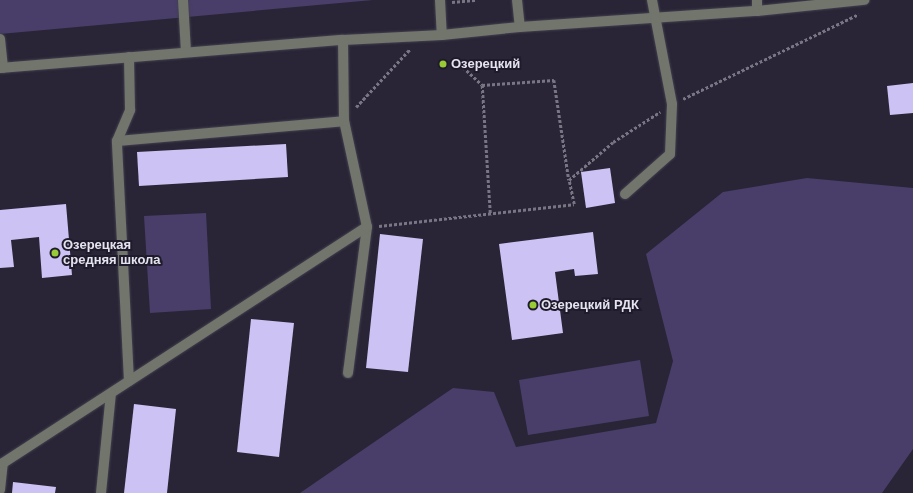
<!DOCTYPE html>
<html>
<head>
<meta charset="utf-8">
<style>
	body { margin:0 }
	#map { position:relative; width:913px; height:493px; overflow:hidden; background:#292536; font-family:Helvetica,sans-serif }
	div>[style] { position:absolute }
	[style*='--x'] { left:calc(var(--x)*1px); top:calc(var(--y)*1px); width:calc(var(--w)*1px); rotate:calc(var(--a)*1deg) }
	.green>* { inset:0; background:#483e69 }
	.building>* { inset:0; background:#ccc2f3 }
	.path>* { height:2.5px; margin-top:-1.25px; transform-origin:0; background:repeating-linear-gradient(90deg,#787584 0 3px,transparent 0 5px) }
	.roads { filter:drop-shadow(0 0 1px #434050) drop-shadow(0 0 1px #434050) }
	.minor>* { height:10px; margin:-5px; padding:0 5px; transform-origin:5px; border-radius:5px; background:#71756c }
	.dots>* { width:11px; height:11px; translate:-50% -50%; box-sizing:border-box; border:2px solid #1f1b2c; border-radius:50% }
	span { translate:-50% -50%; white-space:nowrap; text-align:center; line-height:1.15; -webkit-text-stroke:4px #1f1b2c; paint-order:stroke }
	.poi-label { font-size:13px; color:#e5e3ee; font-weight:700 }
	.left { translate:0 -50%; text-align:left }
</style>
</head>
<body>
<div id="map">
	<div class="green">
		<div style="clip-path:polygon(0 0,373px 0,0 34px)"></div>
		<div style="clip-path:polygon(807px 178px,913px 188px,913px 449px,882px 493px,300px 493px,453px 388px,494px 392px,516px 447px,656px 423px,673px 361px,646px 254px,723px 192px)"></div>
		<div style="clip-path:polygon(206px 213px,211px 309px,150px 313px,144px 216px)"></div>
		<div style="clip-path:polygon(640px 360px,649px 416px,528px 435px,519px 380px)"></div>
	</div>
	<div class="building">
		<div style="clip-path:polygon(913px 83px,913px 113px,890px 115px,887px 86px)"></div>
		<div style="clip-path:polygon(286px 144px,288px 177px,139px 186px,137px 152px)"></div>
		<div style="clip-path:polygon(610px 168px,615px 203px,586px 208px,581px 172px)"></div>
		<div style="clip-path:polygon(66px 204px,72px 275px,42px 278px,39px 237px,11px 240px,14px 267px,0 268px,0 210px)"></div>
		<div style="clip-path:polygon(593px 232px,598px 274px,575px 276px,574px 269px,555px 272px,563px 333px,512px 340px,499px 244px)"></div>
		<div style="clip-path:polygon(380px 234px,423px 239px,408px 372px,366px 368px)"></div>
		<div style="clip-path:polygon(251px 319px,294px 323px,279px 457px,237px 452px)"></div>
		<div style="clip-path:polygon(134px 404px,176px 409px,167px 493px,124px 493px)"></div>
		<div style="clip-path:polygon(13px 482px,56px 487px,55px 493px,12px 493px)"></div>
	</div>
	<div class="path">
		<div style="--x:452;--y:2;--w:25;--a:-5"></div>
		<div style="--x:463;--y:67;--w:26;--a:43"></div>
		<div style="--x:683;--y:99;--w:195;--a:-25.8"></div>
		<div style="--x:356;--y:107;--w:79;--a:-47"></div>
		<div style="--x:490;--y:213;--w:128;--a:-93.6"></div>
		<div style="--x:482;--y:85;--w:72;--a:-4"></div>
		<div style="--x:554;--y:80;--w:101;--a:81.5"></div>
		<div style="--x:379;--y:226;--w:196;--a:-6.4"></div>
		<div style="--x:574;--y:204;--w:25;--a:-102"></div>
		<div style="--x:569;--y:180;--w:58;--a:-40.8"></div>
		<div style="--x:613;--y:142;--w:56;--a:-32.6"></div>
	</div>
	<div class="roads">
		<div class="minor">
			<div style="--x:183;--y:0;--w:52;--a:86.7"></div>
			<div style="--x:440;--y:0;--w:35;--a:87"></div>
			<div style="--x:517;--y:0;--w:27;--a:84"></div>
			<div style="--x:757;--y:0;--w:11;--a:90"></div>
			<div style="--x:0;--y:39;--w:29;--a:84"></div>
			<div style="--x:0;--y:68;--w:344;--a:-4.7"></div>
			<div style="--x:343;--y:40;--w:99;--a:-2.9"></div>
			<div style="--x:442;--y:35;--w:78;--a:-5.9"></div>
			<div style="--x:520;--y:27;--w:238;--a:-3.9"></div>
			<div style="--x:757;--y:11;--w:108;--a:-5.9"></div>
			<div style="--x:117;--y:141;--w:228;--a:-5"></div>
			<div style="--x:625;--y:194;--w:60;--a:-41.6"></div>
			<div style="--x:670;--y:154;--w:50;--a:-87.7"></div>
			<div style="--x:672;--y:104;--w:106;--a:-100.9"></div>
			<div style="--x:348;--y:373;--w:147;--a:-82.6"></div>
			<div style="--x:129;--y:381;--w:240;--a:-92.9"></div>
			<div style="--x:117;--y:141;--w:34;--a:-67"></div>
			<div style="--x:130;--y:110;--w:53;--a:-91.1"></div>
			<div style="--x:0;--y:490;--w:27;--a:-84"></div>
			<div style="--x:3;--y:463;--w:434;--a:-33"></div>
			<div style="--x:367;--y:227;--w:108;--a:-102.2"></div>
			<div style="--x:344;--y:121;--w:81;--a:-90.7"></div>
			<div style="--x:101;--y:493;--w:100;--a:-84.3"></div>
		</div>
	</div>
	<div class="dots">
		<div style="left:443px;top:64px;background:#99cb35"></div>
		<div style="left:55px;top:253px;background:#99cb35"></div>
		<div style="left:533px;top:305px;background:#99cb35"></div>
	</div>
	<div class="poi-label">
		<span class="left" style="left:451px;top:64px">Озерецкий</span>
		<span class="left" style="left:63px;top:253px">Озерецкая<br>средняя школа</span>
		<span class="left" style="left:541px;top:305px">Озерецкий РДК</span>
	</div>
</div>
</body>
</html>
